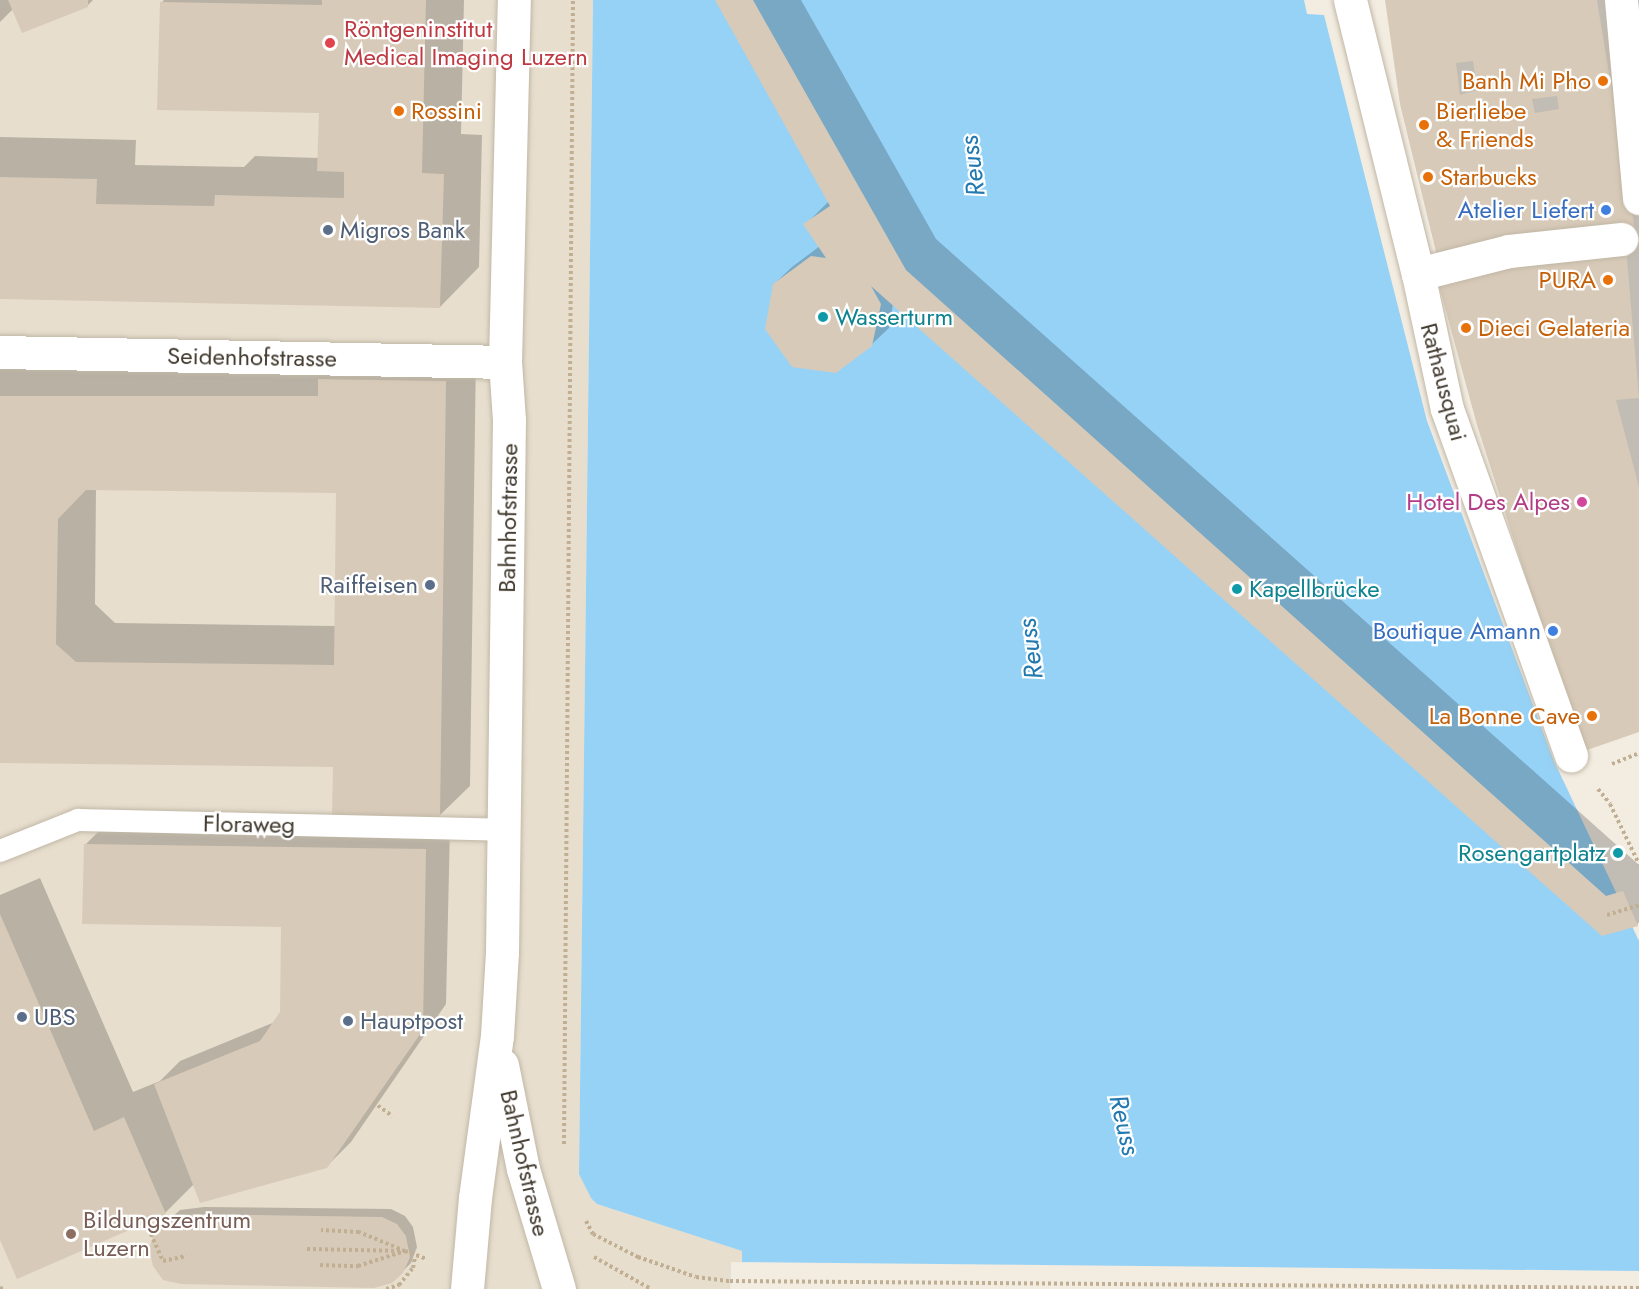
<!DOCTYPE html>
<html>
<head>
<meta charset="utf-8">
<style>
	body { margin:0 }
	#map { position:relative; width:1639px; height:1289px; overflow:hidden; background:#f2ece1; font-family:Jost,sans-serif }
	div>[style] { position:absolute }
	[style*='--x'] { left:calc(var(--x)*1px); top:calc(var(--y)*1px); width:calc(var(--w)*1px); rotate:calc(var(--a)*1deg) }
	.residential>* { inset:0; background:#e7dece }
	.water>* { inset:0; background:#96d2f6 }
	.pier>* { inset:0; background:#f2ece1 }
	.shadow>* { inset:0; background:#0003 }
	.building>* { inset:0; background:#d8cab8 }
	.path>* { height:4px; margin-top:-2px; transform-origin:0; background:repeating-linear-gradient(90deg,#c1af93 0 3px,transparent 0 6px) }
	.roads { filter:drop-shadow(0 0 2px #c1b7a6) drop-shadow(0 0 2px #c1b7a6) }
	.service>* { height:22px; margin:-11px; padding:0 11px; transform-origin:11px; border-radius:11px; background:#fff }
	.pedestrian>* { height:33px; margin:-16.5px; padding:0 16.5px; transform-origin:16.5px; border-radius:16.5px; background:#fff }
	.minor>* { height:33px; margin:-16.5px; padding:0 16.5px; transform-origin:16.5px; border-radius:16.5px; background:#fff }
	.dots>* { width:16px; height:16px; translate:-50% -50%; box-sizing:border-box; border:3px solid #fff; border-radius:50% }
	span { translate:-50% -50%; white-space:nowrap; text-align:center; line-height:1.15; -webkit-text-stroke:4.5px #fff; paint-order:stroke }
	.health-label { font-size:24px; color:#be3a42 }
	.left { translate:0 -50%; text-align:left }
	.food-label { font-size:24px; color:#c56008 }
	.right { translate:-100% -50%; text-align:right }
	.shop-label { font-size:24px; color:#366cbe }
	.service-label { font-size:24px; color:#4e5e75 }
	.culture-label { font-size:24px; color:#0d838f }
	.street-label { font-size:24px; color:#443c31 }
	.hotel-label { font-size:24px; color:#b23c85 }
	.education-label { font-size:24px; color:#785e54 }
	.water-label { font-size:26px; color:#2179b0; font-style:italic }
</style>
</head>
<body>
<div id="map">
	<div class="residential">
		<div style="clip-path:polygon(0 0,593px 0,579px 1174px,597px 1204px,742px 1251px,742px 1262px,731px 1262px,730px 1289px,0 1289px)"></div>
	</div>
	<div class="water">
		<div style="clip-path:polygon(593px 0,1304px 0,1307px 14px,1324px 15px,1427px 421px,1554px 761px,1639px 941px,1639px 1289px,730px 1289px,731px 1262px,742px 1262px,742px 1251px,597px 1204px,591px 1198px,579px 1174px)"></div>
	</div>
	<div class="pier">
		<div style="clip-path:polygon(731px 1262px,1639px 1271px,1639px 1289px,730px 1289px)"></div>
	</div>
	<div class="shadow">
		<div style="clip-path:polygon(0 0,93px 0,87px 6px,13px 9px,0 22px)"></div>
		<div style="clip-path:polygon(164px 0,464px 0,461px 134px,482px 135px,479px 267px,440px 307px,0 297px,0 137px,136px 140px,135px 165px,244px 167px,255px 156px,319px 158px,320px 112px,161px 3px)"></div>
		<div style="clip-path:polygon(717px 0,801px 0,936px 239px,1639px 865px,1639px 922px,1637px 925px,893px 304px,889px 328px,871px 345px,774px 284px,792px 267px,820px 246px,805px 225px,829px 201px)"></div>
		<div style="clip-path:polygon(1387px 0,1639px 0,1639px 730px,1474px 248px)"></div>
		<div style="clip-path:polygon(evenodd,476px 351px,470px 786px,439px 816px,334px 766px,0 762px,0 357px,476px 351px,96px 489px,338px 492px,336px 626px,115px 623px,95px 604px,96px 489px)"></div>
		<div style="clip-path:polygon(109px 821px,450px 826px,446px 1004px,351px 1142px,327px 1166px,194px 1184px,165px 1213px,0 1236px,0 895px,40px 878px,133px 1092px,160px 1081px,180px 1061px,275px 1022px,281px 1013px,283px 925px,85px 845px)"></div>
		<div style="clip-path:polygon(204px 1207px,391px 1209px,405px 1216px,413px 1227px,417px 1247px,411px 1263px,402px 1272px,156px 1231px,180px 1210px)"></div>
	</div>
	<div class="building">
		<div style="clip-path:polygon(8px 0,88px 0,88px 7px,22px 33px)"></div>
		<div style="clip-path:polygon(322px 0,426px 0,422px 173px,444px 174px,440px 308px,0 299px,0 177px,97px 179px,96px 204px,214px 206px,215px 195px,344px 198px,344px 172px,317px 171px,319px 113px,157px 110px,160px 2px,322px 5px)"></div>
		<div style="clip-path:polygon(715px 0,753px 0,906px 270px,1606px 896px,1623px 891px,1638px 926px,1602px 936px,871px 286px,881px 304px,872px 346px,836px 373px,792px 367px,765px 329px,773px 284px,811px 256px,826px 258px,803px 224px,830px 206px)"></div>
		<div style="clip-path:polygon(evenodd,1385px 0,1597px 0,1635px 231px,1438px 260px,1400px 104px,1385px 0,1473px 61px,1477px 90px,1460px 95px,1456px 63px,1473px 61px,1385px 0,1557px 96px,1559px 109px,1535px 113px,1532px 99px,1557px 96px)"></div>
		<div style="clip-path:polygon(1626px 248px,1639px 398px,1616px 400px,1639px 487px,1639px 732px,1587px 750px,1527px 581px,1477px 425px,1438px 282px,1522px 264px)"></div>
		<div style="clip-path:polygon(evenodd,318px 379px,446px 381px,440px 818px,332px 816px,333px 767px,0 763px,0 396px,318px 396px,318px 379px,86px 490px,336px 493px,334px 665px,76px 662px,56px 644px,58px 519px,86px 490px)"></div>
		<div style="clip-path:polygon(84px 844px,426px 849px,423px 1030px,327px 1168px,200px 1203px,154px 1084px,260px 1041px,280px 1012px,281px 927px,82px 924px)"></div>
		<div style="clip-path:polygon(0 914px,94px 1131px,124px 1117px,166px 1214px,17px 1279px,0 1240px)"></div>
		<div style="clip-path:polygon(195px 1214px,382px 1217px,397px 1224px,406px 1236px,410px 1257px,403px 1273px,392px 1283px,374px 1288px,181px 1284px,163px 1280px,153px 1266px,149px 1249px,155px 1230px,171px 1218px)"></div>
	</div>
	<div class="path">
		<div style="--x:1612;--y:764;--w:29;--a:-22"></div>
		<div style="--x:1598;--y:789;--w:19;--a:51"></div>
		<div style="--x:1610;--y:804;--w:67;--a:64.2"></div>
		<div style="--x:1607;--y:915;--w:34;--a:-17"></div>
		<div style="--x:373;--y:1102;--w:24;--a:36"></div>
		<div style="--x:564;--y:1144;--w:1144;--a:-89.55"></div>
		<div style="--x:586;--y:1221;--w:15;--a:62"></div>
		<div style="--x:593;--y:1234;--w:51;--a:27.1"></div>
		<div style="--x:638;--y:1257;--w:61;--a:19"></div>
		<div style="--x:696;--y:1277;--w:34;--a:7"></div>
		<div style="--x:730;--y:1281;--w:909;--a:0.44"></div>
		<div style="--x:146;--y:1223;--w:42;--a:65.9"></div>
		<div style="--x:163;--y:1261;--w:24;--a:-12"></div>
		<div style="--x:307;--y:1249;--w:98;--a:1.2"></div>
		<div style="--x:405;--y:1251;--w:23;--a:20"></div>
		<div style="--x:594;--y:1257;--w:65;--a:29.3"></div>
		<div style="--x:320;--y:1265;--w:38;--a:2"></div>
		<div style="--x:358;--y:1266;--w:49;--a:-17.7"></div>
		<div style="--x:405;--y:1251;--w:50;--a:-157.6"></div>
		<div style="--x:359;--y:1232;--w:38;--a:-177"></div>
		<div style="--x:0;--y:1288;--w:4;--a:14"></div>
		<div style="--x:386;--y:1289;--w:14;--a:-17"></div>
		<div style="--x:399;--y:1285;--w:22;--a:-51"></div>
		<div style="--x:413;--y:1268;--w:11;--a:-80"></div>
	</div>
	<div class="roads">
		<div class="service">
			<div style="--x:0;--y:851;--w:84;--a:-21.7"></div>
			<div style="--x:78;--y:820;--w:426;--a:1.3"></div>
		</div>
		<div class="pedestrian">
			<div style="--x:1350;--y:0;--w:282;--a:76.1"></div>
			<div style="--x:1418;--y:274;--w:138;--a:77.9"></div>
			<div style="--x:1447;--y:409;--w:368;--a:70.3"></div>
			<div style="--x:1621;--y:0;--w:199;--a:84.8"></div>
			<div style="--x:1418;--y:274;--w:94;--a:-14.2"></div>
			<div style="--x:1509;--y:251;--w:113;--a:-6.1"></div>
		</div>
		<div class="minor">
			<div style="--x:0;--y:352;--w:505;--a:1.13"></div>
			<div style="--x:502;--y:1065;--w:106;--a:78.6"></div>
			<div style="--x:523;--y:1169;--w:125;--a:73.3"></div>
			<div style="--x:467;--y:1289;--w:91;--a:-85"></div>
			<div style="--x:475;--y:1198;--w:163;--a:-82.3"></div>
			<div style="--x:497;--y:1036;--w:83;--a:-86.6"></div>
			<div style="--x:502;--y:953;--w:533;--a:-89.25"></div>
			<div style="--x:509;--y:420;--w:58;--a:-93.9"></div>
			<div style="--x:505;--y:362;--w:362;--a:-88.6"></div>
		</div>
	</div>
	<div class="dots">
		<div style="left:330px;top:43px;background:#e0444e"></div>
		<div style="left:1603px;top:81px;background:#e8710a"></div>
		<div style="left:399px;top:111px;background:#e8710a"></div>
		<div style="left:1424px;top:125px;background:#e8710a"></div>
		<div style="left:1428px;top:177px;background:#e8710a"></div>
		<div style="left:1606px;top:210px;background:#3f7fe0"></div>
		<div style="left:328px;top:230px;background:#5c6f8a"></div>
		<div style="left:1608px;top:280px;background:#e8710a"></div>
		<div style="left:823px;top:317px;background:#0f9aa8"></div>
		<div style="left:1466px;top:328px;background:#e8710a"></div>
		<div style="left:1582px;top:502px;background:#d1479c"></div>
		<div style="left:430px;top:585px;background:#5c6f8a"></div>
		<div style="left:1237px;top:589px;background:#0f9aa8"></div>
		<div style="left:1553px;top:631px;background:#3f7fe0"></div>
		<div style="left:1592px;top:716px;background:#e8710a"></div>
		<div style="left:1618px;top:853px;background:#0f9aa8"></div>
		<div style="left:22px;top:1017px;background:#5c6f8a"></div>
		<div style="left:348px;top:1021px;background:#5c6f8a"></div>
		<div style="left:71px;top:1234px;background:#8d6e63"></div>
	</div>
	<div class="health-label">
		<span class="left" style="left:344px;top:43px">Röntgeninstitut<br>Medical Imaging Luzern</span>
	</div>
	<div class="food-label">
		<span class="right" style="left:1591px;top:81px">Banh Mi Pho</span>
		<span class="left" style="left:411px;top:111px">Rossini</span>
		<span class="left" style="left:1436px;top:125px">Bierliebe<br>&amp; Friends</span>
		<span class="left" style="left:1440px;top:177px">Starbucks</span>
		<span class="right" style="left:1596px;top:280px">PURA</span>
		<span class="left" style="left:1478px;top:328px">Dieci Gelateria</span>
		<span class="right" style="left:1580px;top:716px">La Bonne Cave</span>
	</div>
	<div class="shop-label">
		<span class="right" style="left:1594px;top:210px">Atelier Liefert</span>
		<span class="right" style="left:1541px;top:631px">Boutique Amann</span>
	</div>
	<div class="service-label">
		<span class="left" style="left:340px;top:230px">Migros Bank</span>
		<span class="right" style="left:418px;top:585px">Raiffeisen</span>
		<span class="left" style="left:34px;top:1017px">UBS</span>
		<span class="left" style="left:360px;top:1021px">Hauptpost</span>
	</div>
	<div class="culture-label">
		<span class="left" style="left:835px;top:317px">Wasserturm</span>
		<span class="left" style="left:1249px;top:589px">Kapellbrücke</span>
		<span class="right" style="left:1606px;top:853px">Rosengartplatz</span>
	</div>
	<div class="street-label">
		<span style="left:252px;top:357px;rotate:1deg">Seidenhofstrasse</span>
		<span style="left:1444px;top:382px;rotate:75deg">Rathausquai</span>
		<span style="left:508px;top:518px;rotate:-89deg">Bahnhofstrasse</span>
		<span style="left:249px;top:824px;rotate:1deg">Floraweg</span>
		<span style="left:525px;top:1163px;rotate:77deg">Bahnhofstrasse</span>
	</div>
	<div class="hotel-label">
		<span class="right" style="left:1570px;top:502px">Hotel Des Alpes</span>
	</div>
	<div class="education-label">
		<span class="left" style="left:83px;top:1234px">Bildungszentrum<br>Luzern</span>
	</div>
	<div class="water-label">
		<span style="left:973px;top:166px;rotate:-97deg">Reuss</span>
		<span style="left:1031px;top:649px;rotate:-97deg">Reuss</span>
		<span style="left:1124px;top:1125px;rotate:77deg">Reuss</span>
	</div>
</div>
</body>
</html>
